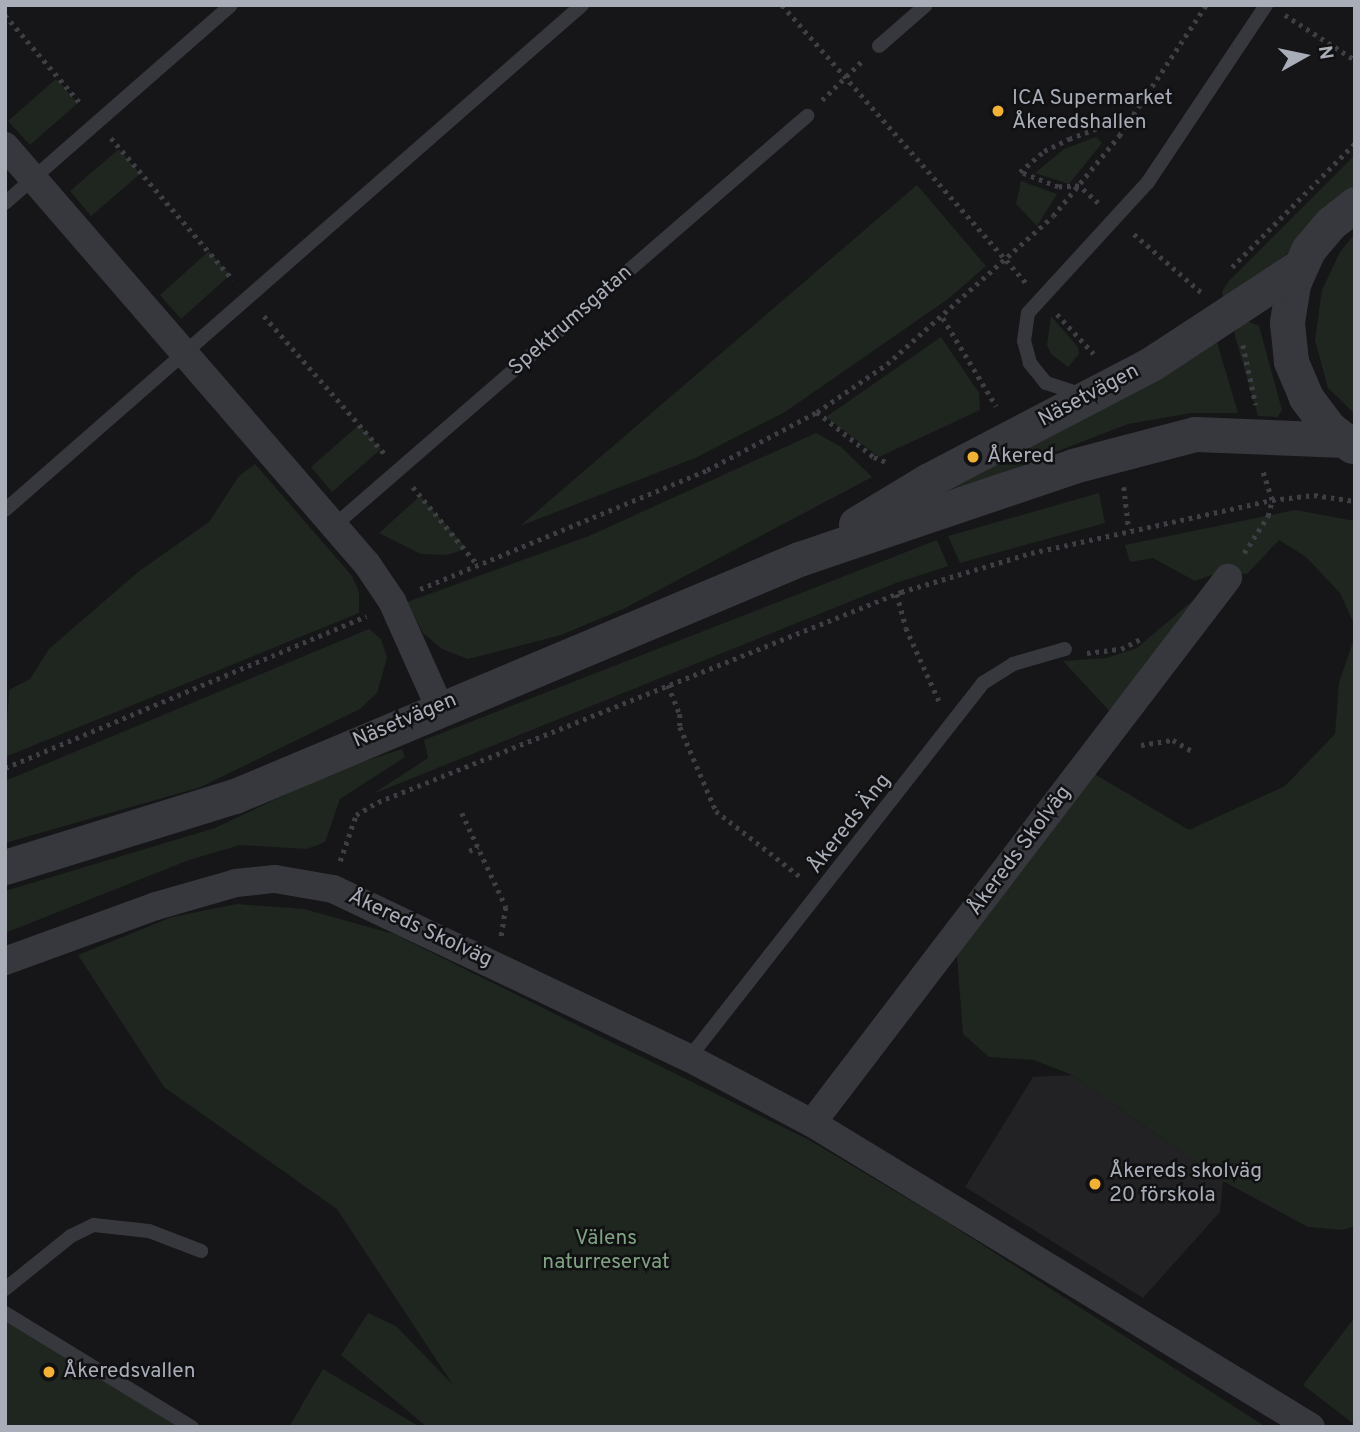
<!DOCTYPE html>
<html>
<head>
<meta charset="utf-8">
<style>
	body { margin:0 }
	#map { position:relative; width:1360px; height:1432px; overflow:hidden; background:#161618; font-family:Overpass,sans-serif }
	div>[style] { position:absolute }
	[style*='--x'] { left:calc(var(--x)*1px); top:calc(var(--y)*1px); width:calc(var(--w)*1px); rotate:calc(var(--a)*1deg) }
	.built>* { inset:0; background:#222225 }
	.green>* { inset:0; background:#1e261f }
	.path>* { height:4.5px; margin-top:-2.25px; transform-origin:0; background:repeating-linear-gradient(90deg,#3d3f44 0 3.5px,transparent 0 8.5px) }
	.service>* { height:14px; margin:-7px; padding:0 7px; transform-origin:7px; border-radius:7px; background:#37383d }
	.minor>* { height:28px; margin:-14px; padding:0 14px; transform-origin:14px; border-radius:14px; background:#37383d }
	.tertiary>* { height:35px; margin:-17.5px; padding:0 17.5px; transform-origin:17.5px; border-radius:17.5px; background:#37383d }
	.dots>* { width:19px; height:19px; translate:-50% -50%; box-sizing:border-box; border:4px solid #111113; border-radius:50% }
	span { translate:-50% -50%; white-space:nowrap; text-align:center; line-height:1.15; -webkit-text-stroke:5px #111113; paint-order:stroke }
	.poi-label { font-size:21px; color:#a8adb8 }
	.left { translate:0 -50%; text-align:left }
	.street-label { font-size:21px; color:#a8adb8 }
	.park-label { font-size:21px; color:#7fa381 }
	.frame { position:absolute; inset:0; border:7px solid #a8adb8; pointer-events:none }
	.north { position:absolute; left:1269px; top:21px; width:70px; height:70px; -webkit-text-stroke:5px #111113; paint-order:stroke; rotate:81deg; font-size:19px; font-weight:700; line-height:28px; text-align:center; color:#a8adb8 }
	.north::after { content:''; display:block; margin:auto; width:24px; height:32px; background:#a8adb8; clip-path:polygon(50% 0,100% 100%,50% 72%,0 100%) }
</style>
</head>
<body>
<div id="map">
	<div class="built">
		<div style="clip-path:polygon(1072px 1075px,1223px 1181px,1220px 1212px,1143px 1298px,965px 1187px,1033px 1077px)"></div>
	</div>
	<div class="green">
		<div style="clip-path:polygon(56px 79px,78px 103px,30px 145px,8px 121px)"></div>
		<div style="clip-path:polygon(1096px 137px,1102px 143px,1069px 184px,1035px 173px,1064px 149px)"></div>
		<div style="clip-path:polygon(119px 149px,140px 174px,91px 216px,70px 191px)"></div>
		<div style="clip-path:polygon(1355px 155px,1355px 185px,1296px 247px,1224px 303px,1222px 291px,1229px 281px)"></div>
		<div style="clip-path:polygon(1021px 181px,1057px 194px,1037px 226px,1016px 204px)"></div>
		<div style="clip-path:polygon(917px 185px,986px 266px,948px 299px,785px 412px,695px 458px,520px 526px)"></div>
		<div style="clip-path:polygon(1355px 234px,1355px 414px,1328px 388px,1315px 340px,1322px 290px,1340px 252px)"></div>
		<div style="clip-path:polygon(209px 251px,230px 275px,181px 319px,160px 295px)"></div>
		<div style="clip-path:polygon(1051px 316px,1078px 347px,1079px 354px,1068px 367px,1051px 354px,1047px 345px)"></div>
		<div style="clip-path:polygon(1247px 321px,1259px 326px,1282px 410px,1278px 417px,1258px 416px,1234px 332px)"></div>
		<div style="clip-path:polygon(941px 337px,979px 393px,980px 410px,879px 457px,826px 417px)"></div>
		<div style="clip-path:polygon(1216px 339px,1238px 413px,1191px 413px,1128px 424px,929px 501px,929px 491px)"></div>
		<div style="clip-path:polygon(359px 425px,381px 449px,332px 492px,311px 467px)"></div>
		<div style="clip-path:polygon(816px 433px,841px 447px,872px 477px,623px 609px,561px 635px,468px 659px,442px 649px,423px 633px,407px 602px,589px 536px)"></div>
		<div style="clip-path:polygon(255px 464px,352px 576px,359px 592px,359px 613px,5px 757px,9px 690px,30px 679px,49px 649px,138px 572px,209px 522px,239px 476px)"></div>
		<div style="clip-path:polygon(1099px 493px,1105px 523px,960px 563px,948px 536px)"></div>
		<div style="clip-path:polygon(420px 496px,463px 544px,465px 549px,447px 555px,421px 554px,379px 533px)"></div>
		<div style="clip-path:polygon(1295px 510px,1355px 521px,1355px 626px,1340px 593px,1306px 557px,1279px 540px,1247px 574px,1220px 572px,1195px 581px,1153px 558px,1130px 562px,1125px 545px)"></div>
		<div style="clip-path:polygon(937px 540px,948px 566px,896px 583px,373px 794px,428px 758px,424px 740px)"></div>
		<div style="clip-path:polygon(1197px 597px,1114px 716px,1063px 661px,1107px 658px,1137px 648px)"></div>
		<div style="clip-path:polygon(369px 629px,381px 639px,387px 658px,377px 693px,360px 709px,201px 787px,5px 843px,5px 781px)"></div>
		<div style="clip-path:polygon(1355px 636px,1355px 1226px,1343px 1230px,1308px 1227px,1223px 1181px,1072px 1075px,1034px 1060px,989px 1057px,963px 1034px,957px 956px,1091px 772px,1189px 830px,1285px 786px,1335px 734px,1339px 683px)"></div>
		<div style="clip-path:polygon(402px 749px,405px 757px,340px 799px,325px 842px,307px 849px,240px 845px,189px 860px,5px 933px,5px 891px,215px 828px,335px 771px)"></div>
		<div style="clip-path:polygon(237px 904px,304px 909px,394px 934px,809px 1140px,942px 1219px,1266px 1427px,427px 1427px,341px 1355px,368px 1313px,396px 1326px,453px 1385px,337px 1209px,164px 1087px,78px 955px,172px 917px)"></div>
		<div style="clip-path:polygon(1355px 1317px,1355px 1425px,1303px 1385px)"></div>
		<div style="clip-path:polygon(5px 1318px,182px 1427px,5px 1427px)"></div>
		<div style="clip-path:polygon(323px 1369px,420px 1427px,289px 1427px)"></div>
	</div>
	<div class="path">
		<div style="--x:782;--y:5;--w:370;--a:48.7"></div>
		<div style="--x:5;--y:15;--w:118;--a:49.5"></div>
		<div style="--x:1285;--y:15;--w:83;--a:32.7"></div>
		<div style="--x:822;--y:100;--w:57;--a:-44.3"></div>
		<div style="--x:111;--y:138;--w:187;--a:49.3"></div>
		<div style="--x:1098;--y:203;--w:25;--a:-138"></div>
		<div style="--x:1079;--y:186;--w:21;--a:177"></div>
		<div style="--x:1058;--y:187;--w:41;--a:-158.5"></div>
		<div style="--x:1020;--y:172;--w:32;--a:-41"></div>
		<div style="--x:1044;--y:151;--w:28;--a:-26"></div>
		<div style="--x:1069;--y:139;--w:45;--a:-20.9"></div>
		<div style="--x:1111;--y:123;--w:16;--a:4"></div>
		<div style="--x:1134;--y:234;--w:89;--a:40.9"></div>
		<div style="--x:1232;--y:267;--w:175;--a:-45.2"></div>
		<div style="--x:1057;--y:314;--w:54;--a:47.2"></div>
		<div style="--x:264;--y:316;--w:184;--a:48.8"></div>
		<div style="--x:943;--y:318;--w:103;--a:58.9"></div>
		<div style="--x:1243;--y:345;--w:61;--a:77.8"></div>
		<div style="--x:817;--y:412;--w:73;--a:38.3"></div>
		<div style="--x:874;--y:457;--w:16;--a:22"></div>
		<div style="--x:413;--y:487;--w:100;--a:50.3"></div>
		<div style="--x:1124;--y:487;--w:43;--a:83.4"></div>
		<div style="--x:1244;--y:553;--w:44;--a:-57"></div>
		<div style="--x:1268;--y:516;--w:16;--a:-76"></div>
		<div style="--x:1272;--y:500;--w:33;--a:-108"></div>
		<div style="--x:420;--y:589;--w:311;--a:-22.5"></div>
		<div style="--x:707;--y:470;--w:124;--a:-27.8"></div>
		<div style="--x:817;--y:412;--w:85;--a:-34.4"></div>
		<div style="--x:887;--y:364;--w:222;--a:-41.7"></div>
		<div style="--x:1053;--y:216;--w:104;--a:-50.5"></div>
		<div style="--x:1119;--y:136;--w:157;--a:-56.4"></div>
		<div style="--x:897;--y:594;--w:35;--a:75"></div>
		<div style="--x:906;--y:628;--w:82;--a:65.6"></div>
		<div style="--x:1087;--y:653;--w:34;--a:-7"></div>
		<div style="--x:1121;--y:649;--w:22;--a:-27"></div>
		<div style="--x:668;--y:685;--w:31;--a:68"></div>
		<div style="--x:680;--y:714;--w:13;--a:90"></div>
		<div style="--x:680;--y:727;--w:91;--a:66.8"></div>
		<div style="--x:716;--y:811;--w:109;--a:37.9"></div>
		<div style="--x:1141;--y:745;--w:32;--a:-9"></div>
		<div style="--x:1173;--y:740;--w:22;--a:30"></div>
		<div style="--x:5;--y:768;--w:392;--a:-22.8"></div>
		<div style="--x:462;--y:813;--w:104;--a:64.9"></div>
		<div style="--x:506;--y:907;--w:31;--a:99"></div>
		<div style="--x:469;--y:851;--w:10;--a:-24"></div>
		<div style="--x:340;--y:861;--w:49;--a:-70.8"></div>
		<div style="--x:356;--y:815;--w:26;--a:-31"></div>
		<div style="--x:378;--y:802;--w:564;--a:-21.88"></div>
		<div style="--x:901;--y:592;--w:136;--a:-16.7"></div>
		<div style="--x:1031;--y:553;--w:247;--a:-12.4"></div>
		<div style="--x:1272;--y:500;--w:42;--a:-6.8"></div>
		<div style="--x:1314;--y:495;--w:41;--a:8.3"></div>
	</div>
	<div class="service">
		<div style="--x:879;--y:46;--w:62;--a:-41.1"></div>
		<div style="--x:5;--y:203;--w:300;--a:-41.2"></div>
		<div style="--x:1080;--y:394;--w:36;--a:-162"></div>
		<div style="--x:1046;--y:383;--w:26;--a:-129"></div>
		<div style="--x:1030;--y:363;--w:23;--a:-105"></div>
		<div style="--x:1024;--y:341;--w:28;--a:-82"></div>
		<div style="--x:1028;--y:313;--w:178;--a:-47.5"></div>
		<div style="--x:1148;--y:182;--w:213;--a:-56.3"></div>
		<div style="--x:5;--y:510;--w:767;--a:-41.19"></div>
		<div style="--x:335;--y:525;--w:625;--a:-40.91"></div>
		<div style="--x:689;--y:1058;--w:477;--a:-51.9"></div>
		<div style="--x:983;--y:683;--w:36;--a:-32"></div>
		<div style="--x:1013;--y:664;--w:54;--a:-16.1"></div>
		<div style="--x:5;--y:1289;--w:85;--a:-38.8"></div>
		<div style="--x:71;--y:1236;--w:25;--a:-26"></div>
		<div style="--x:94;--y:1225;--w:55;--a:6.2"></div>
		<div style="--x:149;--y:1231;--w:56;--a:21"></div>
		<div style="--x:5;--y:1313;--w:219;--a:31.4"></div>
	</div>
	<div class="minor">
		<div style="--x:5;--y:146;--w:553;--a:49.11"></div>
		<div style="--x:367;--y:564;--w:45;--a:56"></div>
		<div style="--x:392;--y:601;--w:115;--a:65.9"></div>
		<div style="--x:5;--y:961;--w:161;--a:-20"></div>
		<div style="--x:156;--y:906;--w:83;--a:-16"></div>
		<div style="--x:236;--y:883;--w:39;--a:-6"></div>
		<div style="--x:275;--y:879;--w:59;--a:9.8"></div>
		<div style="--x:333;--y:889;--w:394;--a:25.4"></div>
		<div style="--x:689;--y:1058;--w:139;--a:27.9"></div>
		<div style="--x:812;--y:1123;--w:584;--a:31.35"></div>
		<div style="--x:812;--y:1123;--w:686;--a:-52.65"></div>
	</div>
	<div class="tertiary">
		<div style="--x:1352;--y:446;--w:29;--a:-142"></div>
		<div style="--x:1329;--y:428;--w:39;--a:-127"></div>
		<div style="--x:1306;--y:397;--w:39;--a:-113"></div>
		<div style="--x:1291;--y:361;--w:39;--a:-96"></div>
		<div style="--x:1287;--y:322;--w:38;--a:-81"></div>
		<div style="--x:1293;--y:284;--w:37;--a:-66"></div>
		<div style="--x:1308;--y:250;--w:35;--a:-50"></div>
		<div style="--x:1331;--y:223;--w:31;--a:-38"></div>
		<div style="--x:856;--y:524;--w:85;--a:-31.1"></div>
		<div style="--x:929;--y:480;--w:250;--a:-27.6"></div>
		<div style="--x:1151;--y:364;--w:178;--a:-33.3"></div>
		<div style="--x:5;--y:867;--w:241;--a:-17.2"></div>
		<div style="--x:235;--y:796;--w:612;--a:-22.79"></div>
		<div style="--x:799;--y:559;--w:289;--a:-18.7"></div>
		<div style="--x:1073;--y:466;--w:126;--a:-14.7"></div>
		<div style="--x:1195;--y:434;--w:149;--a:2.3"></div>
	</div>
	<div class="dots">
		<div style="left:998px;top:111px;background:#f2b134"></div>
		<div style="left:973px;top:457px;background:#f2b134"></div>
		<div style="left:1095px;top:1184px;background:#f2b134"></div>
		<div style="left:49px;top:1372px;background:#f2b134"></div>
	</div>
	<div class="poi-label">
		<span class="left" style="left:1012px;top:111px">ICA Supermarket<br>Åkeredshallen</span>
		<span class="left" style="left:987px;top:457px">Åkered</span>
		<span class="left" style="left:1109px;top:1184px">Åkereds skolväg<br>20 förskola</span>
		<span class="left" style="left:63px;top:1372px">Åkeredsvallen</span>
	</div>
	<div class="street-label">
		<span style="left:571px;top:321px;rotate:-41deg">Spektrumsgatan</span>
		<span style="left:1089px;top:396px;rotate:-28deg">Näsetvägen</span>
		<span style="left:405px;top:721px;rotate:-23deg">Näsetvägen</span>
		<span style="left:850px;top:824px;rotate:-52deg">Åkereds Äng</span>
		<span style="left:1020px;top:851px;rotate:-53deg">Åkereds Skolväg</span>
		<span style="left:420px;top:929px;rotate:25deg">Åkereds Skolväg</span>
	</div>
	<div class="park-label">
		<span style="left:606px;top:1251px">Välens<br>naturreservat</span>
	</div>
	<div class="frame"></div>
	<div class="north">N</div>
</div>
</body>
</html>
